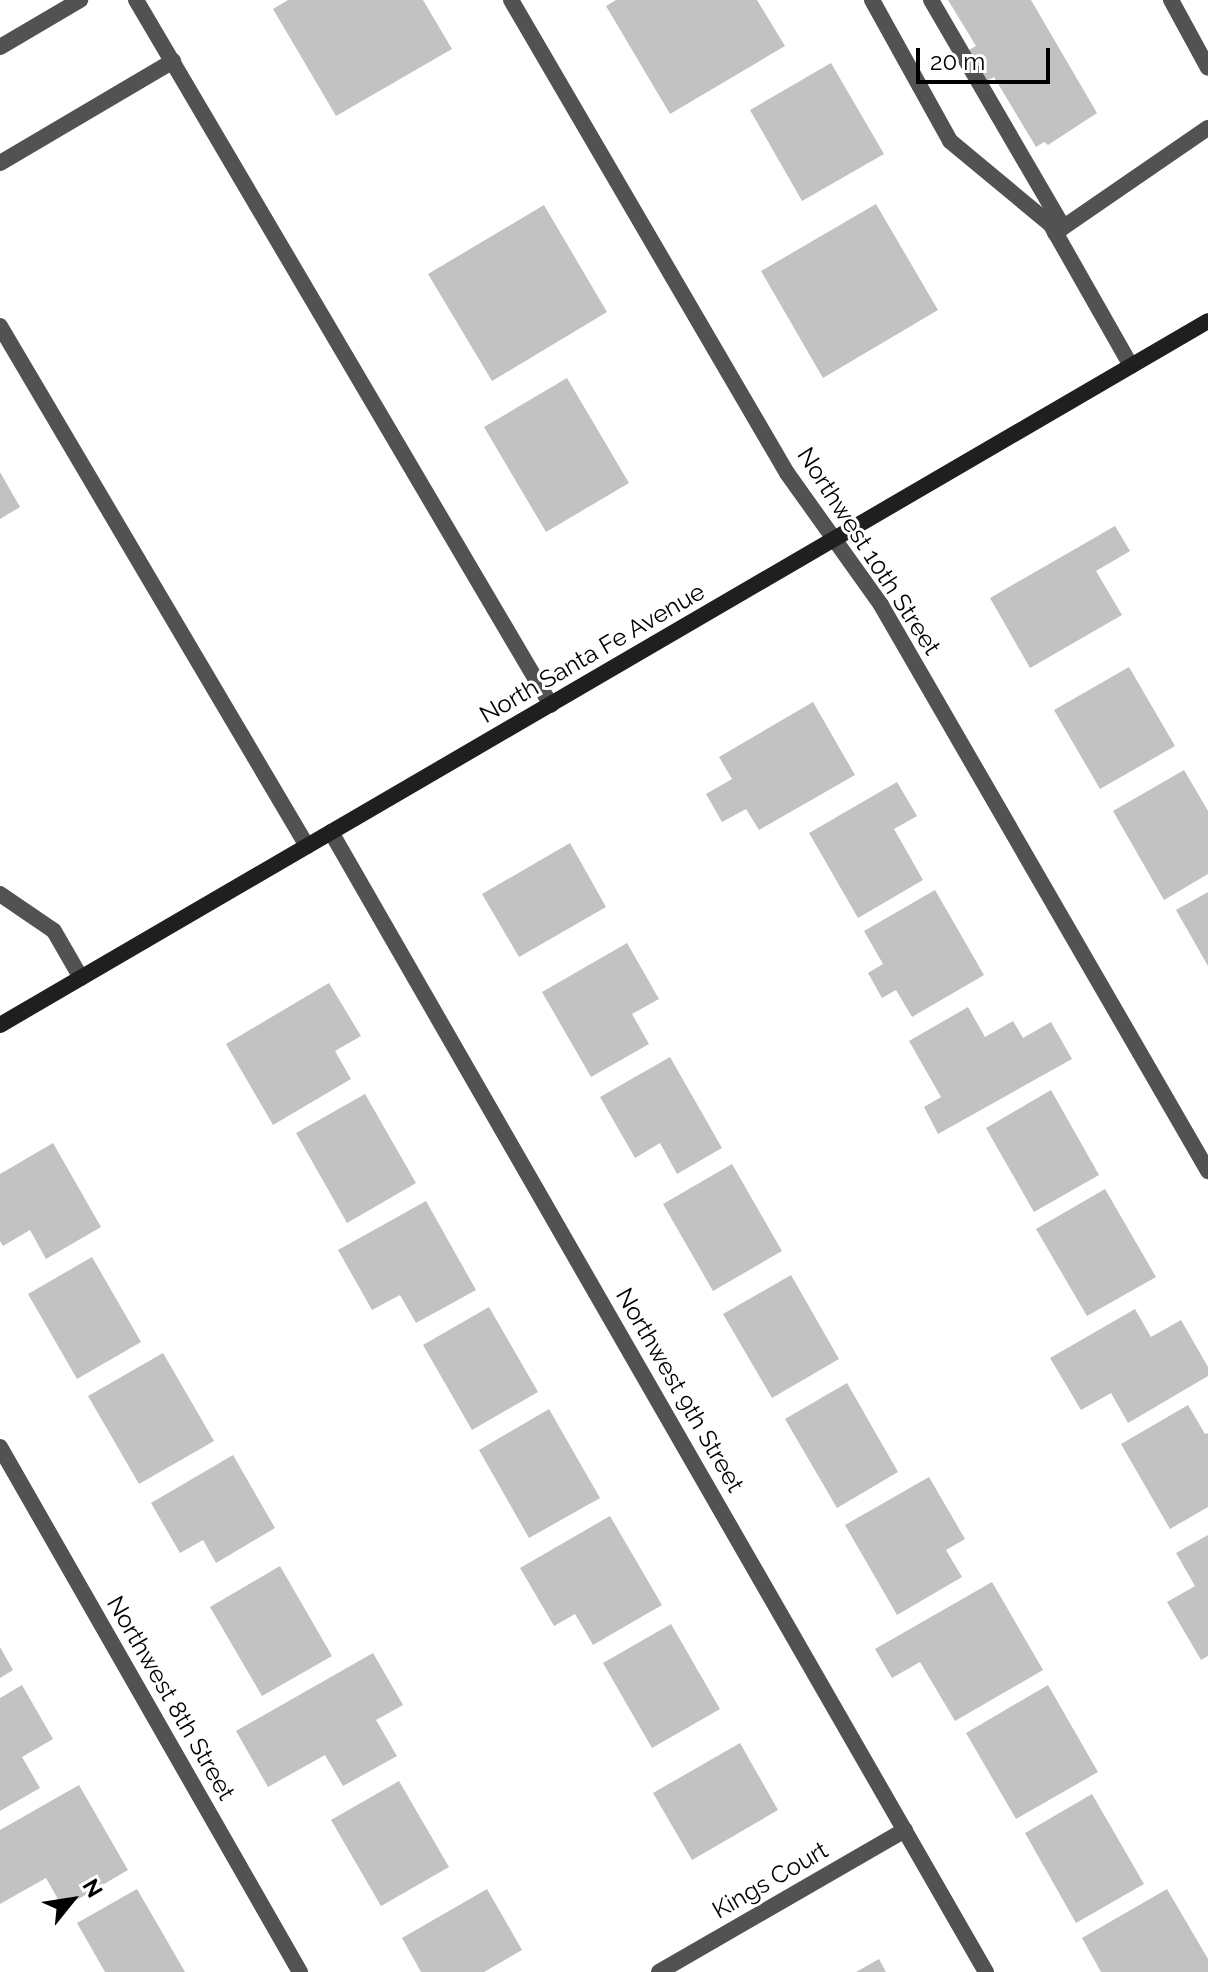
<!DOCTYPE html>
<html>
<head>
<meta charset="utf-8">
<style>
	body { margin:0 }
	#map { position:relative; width:1208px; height:1972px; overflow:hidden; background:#fff; font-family:Raleway,sans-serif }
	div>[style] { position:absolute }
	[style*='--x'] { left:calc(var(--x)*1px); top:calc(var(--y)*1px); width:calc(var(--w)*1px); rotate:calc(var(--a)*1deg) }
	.building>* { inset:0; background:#c2c2c2 }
	.lane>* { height:16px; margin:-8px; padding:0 8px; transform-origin:8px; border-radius:8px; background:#525252 }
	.street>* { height:16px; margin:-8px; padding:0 8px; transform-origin:8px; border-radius:8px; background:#525252 }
	.secondary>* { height:16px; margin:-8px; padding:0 8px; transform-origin:8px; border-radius:8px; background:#1f1f1f }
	span { translate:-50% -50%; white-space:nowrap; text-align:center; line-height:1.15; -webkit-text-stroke:6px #fff; paint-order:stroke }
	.street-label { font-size:24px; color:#000 }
	.north { position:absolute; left:32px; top:1860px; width:80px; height:80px; -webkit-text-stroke:6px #fff; paint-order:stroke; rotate:60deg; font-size:22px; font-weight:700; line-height:32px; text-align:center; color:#000 }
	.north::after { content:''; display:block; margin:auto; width:28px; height:36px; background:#000; clip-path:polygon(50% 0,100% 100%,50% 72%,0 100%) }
	.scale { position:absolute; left:916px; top:48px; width:134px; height:36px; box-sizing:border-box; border:4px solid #000; border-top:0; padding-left:10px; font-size:24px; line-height:28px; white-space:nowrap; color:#000; -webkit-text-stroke:6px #fff; paint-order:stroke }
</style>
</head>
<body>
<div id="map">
	<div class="building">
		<div style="clip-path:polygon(288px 0,423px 0,452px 49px,336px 116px,273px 9px)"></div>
		<div style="clip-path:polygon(616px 0,757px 0,785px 46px,670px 114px,606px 6px)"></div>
		<div style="clip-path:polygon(948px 0,1031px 0,1097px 113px,1048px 145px,1044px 142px,1036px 147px,994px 77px,984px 82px,965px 52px,976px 46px)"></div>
		<div style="clip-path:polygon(831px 63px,884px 154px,802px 201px,750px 110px)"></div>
		<div style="clip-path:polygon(876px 204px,938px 310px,823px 378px,761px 271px)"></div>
		<div style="clip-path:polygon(544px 205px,607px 312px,492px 381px,428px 274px)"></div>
		<div style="clip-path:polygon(567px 378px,629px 483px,546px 532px,484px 427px)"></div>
		<div style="clip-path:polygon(0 472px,20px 507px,0 519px)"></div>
		<div style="clip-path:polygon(1115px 526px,1130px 551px,1096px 571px,1122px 615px,1030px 668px,990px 598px)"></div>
		<div style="clip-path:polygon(1129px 667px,1175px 746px,1100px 789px,1054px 710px)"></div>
		<div style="clip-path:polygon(813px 702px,855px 775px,759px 830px,746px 809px,722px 822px,706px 794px,732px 779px,719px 757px)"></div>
		<div style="clip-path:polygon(1184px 770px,1208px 811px,1208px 874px,1164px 900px,1113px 811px)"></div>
		<div style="clip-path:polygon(897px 782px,917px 816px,894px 829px,923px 880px,858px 918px,809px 833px)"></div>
		<div style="clip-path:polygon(570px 843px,606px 907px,519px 957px,482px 894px)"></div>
		<div style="clip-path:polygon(935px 890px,984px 975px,912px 1017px,896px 990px,882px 998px,868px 973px,883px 964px,864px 931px)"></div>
		<div style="clip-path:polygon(1208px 892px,1208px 966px,1176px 910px)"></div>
		<div style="clip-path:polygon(627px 943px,659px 999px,632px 1014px,649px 1044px,591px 1077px,542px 992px)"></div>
		<div style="clip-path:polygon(329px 983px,361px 1036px,335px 1051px,351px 1079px,273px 1125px,226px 1044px)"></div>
		<div style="clip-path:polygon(968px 1007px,985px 1037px,1013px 1021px,1023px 1038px,1051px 1022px,1072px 1059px,938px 1134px,924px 1107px,941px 1097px,909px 1041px)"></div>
		<div style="clip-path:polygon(670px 1057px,722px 1148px,677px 1174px,660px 1143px,635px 1158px,600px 1097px)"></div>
		<div style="clip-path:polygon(1051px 1090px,1099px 1175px,1034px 1212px,986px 1128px)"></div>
		<div style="clip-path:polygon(365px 1094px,416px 1183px,347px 1223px,296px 1133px)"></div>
		<div style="clip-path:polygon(53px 1143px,101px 1227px,46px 1259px,30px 1230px,3px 1246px,0 1241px,0 1174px)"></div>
		<div style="clip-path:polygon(732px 1164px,782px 1251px,713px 1291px,663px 1204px)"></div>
		<div style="clip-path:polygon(1105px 1189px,1156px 1277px,1087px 1316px,1036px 1229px)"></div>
		<div style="clip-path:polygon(426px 1201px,476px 1290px,416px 1323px,400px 1295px,372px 1310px,338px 1250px)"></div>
		<div style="clip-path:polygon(92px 1257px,141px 1342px,77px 1379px,28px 1294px)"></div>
		<div style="clip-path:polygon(791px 1275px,839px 1359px,772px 1398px,723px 1314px)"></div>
		<div style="clip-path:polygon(489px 1307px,538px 1392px,472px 1430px,423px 1345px)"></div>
		<div style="clip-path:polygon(1135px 1309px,1151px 1337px,1181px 1320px,1208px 1367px,1208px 1376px,1128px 1423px,1111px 1393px,1081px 1410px,1050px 1358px)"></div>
		<div style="clip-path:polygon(163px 1353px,214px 1441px,139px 1484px,88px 1396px)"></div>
		<div style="clip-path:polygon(847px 1383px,898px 1472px,837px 1508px,785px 1419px)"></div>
		<div style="clip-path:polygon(1188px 1405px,1205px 1434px,1208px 1433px,1208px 1507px,1170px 1529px,1121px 1444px)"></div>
		<div style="clip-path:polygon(549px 1409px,600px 1498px,529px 1538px,479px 1450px)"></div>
		<div style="clip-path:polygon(233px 1455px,275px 1528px,216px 1563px,203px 1540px,180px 1553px,151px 1503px)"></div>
		<div style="clip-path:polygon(929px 1477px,965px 1539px,946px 1550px,962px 1577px,897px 1615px,845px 1525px)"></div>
		<div style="clip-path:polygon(610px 1516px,662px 1605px,593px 1645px,575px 1614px,554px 1626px,520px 1568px)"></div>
		<div style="clip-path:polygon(1208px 1535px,1208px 1656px,1201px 1660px,1167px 1602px,1195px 1586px,1176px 1553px)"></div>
		<div style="clip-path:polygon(280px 1566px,332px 1656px,262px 1696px,210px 1607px)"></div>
		<div style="clip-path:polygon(992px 1582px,1043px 1670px,955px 1721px,920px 1662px,892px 1678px,875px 1649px)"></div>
		<div style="clip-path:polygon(671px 1624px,720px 1709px,652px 1748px,603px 1663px)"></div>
		<div style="clip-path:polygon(0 1647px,13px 1670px,0 1678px)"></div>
		<div style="clip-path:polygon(373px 1653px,403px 1705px,376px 1720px,397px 1756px,343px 1786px,325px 1755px,268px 1787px,236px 1731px)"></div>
		<div style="clip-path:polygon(22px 1685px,53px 1739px,22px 1757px,40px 1788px,0 1811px,0 1698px)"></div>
		<div style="clip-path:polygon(1048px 1685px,1098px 1772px,1016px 1819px,966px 1733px)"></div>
		<div style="clip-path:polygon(740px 1743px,778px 1810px,692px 1860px,653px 1793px)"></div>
		<div style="clip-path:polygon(399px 1781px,449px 1867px,381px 1906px,331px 1820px)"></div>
		<div style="clip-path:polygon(79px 1785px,128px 1870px,63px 1908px,46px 1878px,0 1904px,0 1830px)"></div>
		<div style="clip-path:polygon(1092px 1794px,1144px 1884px,1076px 1923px,1025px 1833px)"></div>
		<div style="clip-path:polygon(137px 1889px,185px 1972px,105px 1972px,77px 1923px)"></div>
		<div style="clip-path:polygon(487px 1889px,522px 1950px,484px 1972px,421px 1972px,402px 1938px)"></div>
		<div style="clip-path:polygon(1167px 1889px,1208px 1959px,1208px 1972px,1101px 1972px,1082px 1938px)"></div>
		<div style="clip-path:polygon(879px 1959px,886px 1972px,856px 1972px)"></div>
	</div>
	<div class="lane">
		<div style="--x:136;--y:0;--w:818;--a:59.52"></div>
		<div style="--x:872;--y:0;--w:161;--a:61"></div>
		<div style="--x:950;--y:141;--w:131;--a:39.7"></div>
		<div style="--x:1051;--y:225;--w:162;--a:60.4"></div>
		<div style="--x:931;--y:0;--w:263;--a:59.8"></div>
		<div style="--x:1171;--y:0;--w:77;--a:61.4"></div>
		<div style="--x:0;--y:47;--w:93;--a:-30.4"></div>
		<div style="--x:0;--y:163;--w:201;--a:-30.5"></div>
		<div style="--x:1055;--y:233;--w:186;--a:-34.5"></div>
		<div style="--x:0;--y:326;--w:604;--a:59.44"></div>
		<div style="--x:0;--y:894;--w:65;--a:34.4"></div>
		<div style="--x:54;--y:931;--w:54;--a:60.1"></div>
	</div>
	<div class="street">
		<div style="--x:511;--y:0;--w:548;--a:59.74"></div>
		<div style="--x:787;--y:473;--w:162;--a:54.5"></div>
		<div style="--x:881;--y:605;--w:654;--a:59.98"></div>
		<div style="--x:331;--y:832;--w:1315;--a:60.12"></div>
		<div style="--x:0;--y:1447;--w:605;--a:60.26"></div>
		<div style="--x:659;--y:1972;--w:284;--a:-30"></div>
	</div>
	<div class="secondary">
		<div style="--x:0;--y:1025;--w:1398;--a:-30.23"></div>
	</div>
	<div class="street-label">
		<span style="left:869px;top:551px;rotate:57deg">Northwest 10th Street</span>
		<span style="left:592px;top:653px;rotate:-30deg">North Santa Fe Avenue</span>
		<span style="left:680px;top:1390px;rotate:60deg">Northwest 9th Street</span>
		<span style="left:171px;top:1698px;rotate:60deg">Northwest 8th Street</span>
		<span style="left:770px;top:1880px;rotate:-30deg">Kings Court</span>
	</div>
	<div class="north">N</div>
	<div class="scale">20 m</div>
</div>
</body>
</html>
